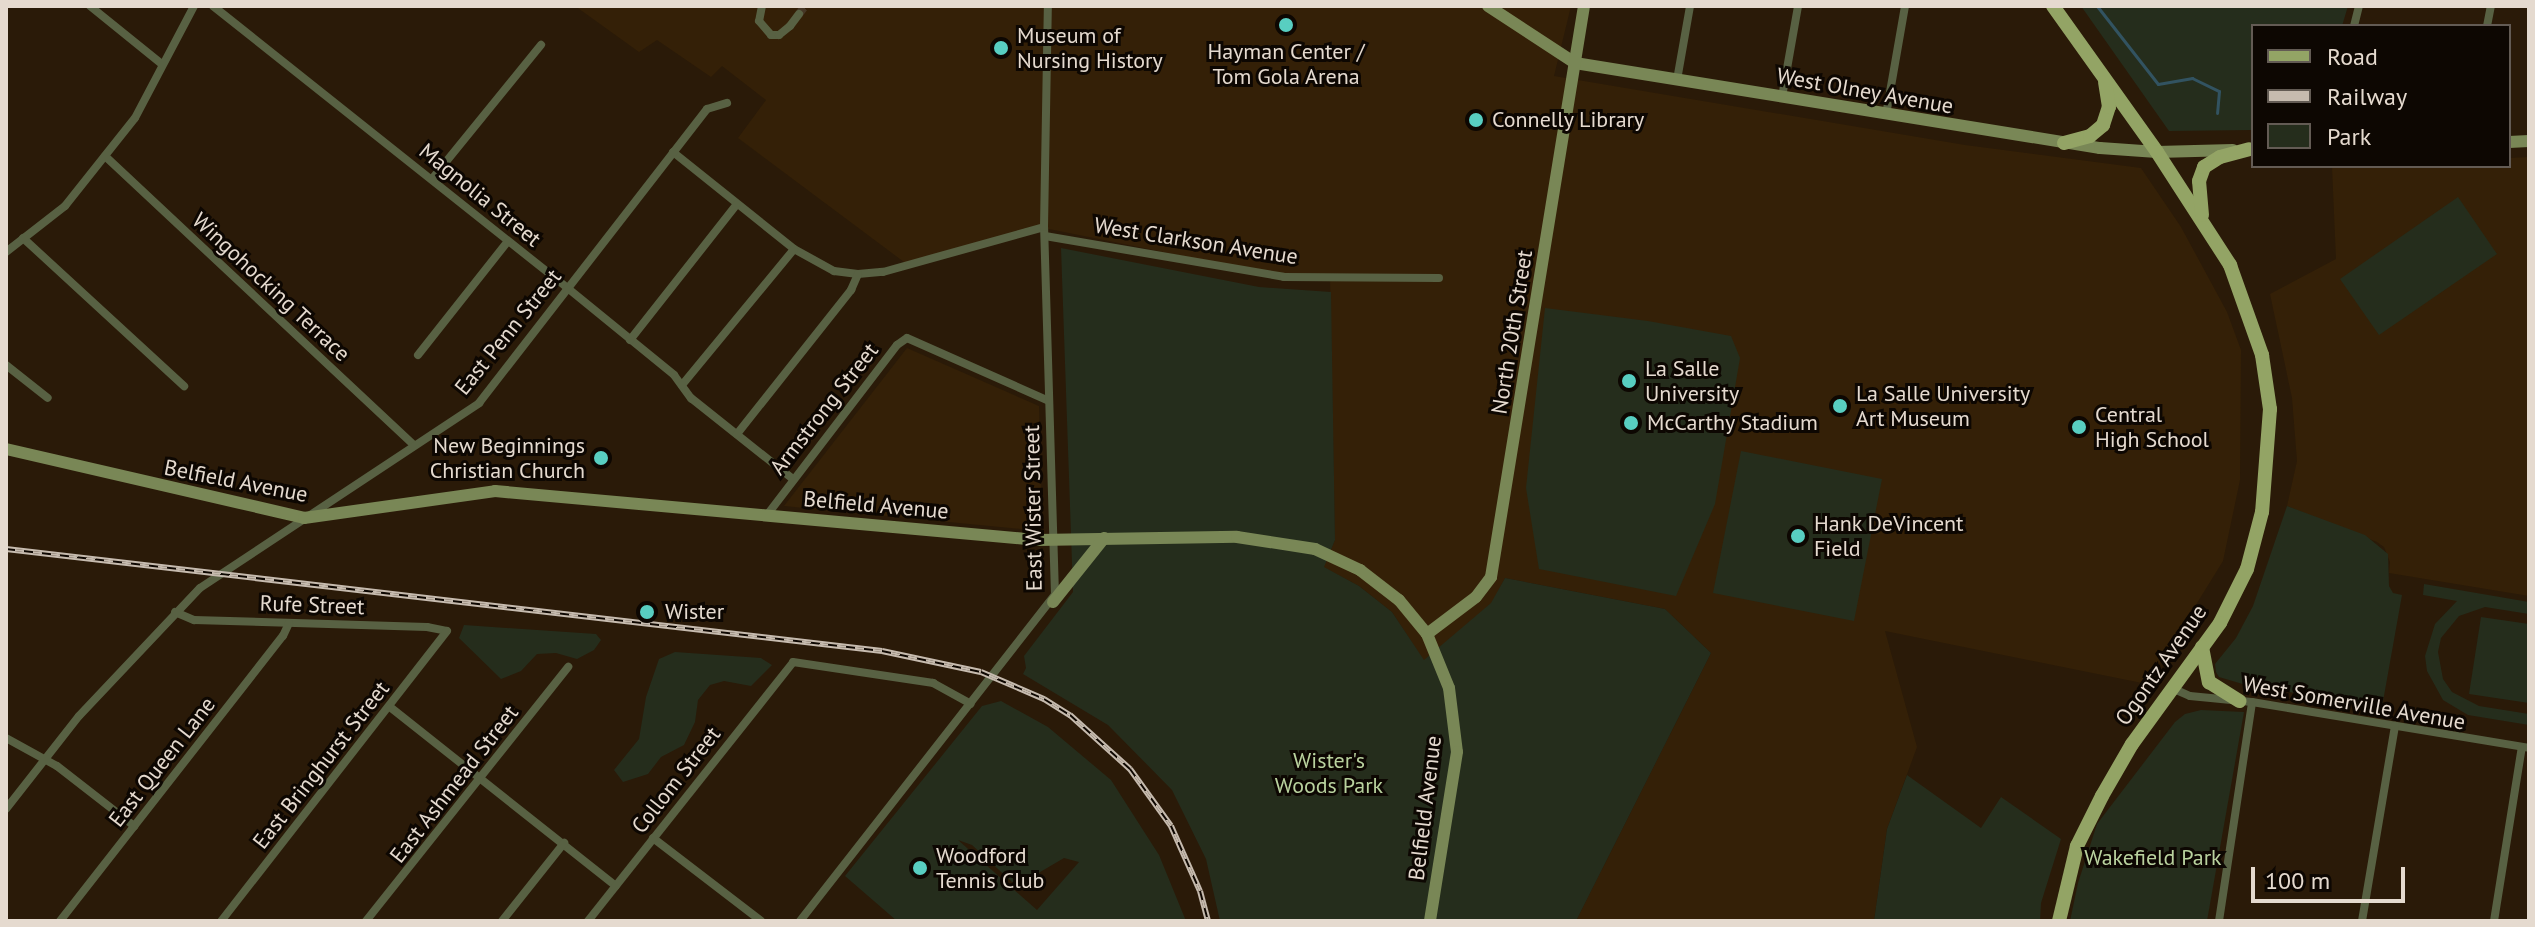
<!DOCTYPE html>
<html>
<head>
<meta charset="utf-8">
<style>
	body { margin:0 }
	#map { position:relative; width:2535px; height:927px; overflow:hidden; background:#2a1a08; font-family:"PT Sans",sans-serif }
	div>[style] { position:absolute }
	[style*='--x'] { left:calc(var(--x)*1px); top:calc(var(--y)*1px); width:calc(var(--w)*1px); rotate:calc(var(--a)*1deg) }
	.built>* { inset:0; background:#342007 }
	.green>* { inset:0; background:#252d1c }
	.stream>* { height:3px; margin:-1.5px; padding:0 1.5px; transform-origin:1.5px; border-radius:1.5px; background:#325361 }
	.street-tunnel>* { height:8px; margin-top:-4px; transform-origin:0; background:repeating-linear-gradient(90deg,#463726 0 8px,transparent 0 12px) }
	.street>* { height:8px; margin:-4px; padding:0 4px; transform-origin:4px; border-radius:4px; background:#586143 }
	.secondary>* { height:12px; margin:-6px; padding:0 6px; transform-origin:6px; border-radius:6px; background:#798756 }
	.primary>* { height:14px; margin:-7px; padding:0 7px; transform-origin:7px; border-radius:7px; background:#93a465 }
	.rail>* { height:6px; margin-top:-3px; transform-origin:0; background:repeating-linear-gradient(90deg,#0d0702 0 9px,#c6bbaf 0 18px); box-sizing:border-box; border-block:2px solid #c6bbaf }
	.dots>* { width:22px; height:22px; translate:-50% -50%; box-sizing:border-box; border:4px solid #0d0702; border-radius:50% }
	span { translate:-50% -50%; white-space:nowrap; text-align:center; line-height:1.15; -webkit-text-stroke:6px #0d0702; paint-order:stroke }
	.poi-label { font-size:22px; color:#e5dacf }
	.left { translate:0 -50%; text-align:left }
	.right { translate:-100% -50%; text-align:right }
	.street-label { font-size:22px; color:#e5dacf }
	.park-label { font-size:22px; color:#b9d29e }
	.frame { position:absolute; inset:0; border:8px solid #e5dacf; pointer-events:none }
	.legend { position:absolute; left:2251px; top:24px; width:260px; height:144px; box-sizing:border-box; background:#0d0702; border:2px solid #635b54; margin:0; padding:10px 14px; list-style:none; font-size:24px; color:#e5dacf }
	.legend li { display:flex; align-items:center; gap:16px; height:40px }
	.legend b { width:40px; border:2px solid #635b54 }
	.scale { position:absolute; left:2251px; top:867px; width:154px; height:36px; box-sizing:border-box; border:4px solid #e5dacf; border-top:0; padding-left:10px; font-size:24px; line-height:28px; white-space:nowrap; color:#e5dacf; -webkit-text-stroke:6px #0d0702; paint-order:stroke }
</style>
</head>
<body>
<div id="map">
	<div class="built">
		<div style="clip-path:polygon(575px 6px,1571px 6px,1554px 76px,1965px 145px,2141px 168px,2181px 227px,2227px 312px,2241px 350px,2240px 480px,2223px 561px,2147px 684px,1885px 631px,1917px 747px,1887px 829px,1874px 921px,1576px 921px,1711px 653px,1665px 609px,1505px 578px,1492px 603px,1424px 661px,1392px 612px,1359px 586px,1323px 567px,1335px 540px,1330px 277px,1288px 277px,1044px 228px,908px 265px,738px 138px,766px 100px,722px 66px,711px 77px,657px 40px,639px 52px)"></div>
		<div style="clip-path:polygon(2529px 157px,2529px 596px,2389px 573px,2390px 562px,2384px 547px,2377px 542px,2287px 506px,2297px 461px,2292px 398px,2270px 294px,2336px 259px,2332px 167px,2509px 166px,2509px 158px)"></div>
		<div style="clip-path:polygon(907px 348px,1039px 406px,1042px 531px,784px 506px)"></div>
	</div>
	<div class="green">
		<div style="clip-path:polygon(2081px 6px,2348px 6px,2342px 26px,2253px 26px,2253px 130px,2169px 131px)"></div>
		<div style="clip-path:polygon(2458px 197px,2497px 254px,2379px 335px,2340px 279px)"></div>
		<div style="clip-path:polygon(1061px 248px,1259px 287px,1331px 292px,1335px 540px,1324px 567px,1359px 586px,1392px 612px,1424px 660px,1491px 603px,1505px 578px,1665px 609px,1711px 653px,1576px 921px,1220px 921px,1206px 859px,1172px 790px,1108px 725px,1023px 674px,1026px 668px,1024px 656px,1073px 592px)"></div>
		<div style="clip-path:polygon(1545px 308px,1648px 321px,1731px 336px,1740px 358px,1715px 504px,1676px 596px,1539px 569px,1526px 488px)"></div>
		<div style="clip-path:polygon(1741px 451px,1882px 479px,1854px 621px,1713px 593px)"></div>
		<div style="clip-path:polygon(2287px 506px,2365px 535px,2388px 554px,2389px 586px,2393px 593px,2402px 595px,2382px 707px,2246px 685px,2219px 677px,2216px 672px,2215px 664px,2236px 638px,2253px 606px)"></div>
		<div style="clip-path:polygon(2424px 584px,2529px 602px,2529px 614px,2485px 607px,2459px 616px,2441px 638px,2438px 652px,2443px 679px,2452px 692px,2479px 706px,2529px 714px,2529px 725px,2468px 715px,2443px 700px,2427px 671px,2425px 656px,2435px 624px,2457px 601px,2423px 595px)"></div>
		<div style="clip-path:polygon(2481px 617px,2529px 624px,2529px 703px,2469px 694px)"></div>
		<div style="clip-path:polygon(464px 625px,596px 634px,601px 640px,594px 650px,577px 659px,556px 653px,537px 654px,521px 671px,501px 679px,459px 638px)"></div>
		<div style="clip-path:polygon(675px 652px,761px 658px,772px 665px,751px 686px,724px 681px,710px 685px,698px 700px,695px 722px,684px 745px,661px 757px,648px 774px,623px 782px,614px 770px,639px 739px,646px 697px,659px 659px)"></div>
		<div style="clip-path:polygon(evenodd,1001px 701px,1048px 727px,1111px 780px,1159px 855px,1186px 921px,897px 921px,845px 876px,982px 706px,1001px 701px,958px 840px,972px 845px,1012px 882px,1030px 878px,1064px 858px,1079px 862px,1037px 910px,958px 840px)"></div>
		<div style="clip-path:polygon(2201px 710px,2244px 712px,2207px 921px,2070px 921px,2078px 883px,2097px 824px,2175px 722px,2185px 714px)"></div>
		<div style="clip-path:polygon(1907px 775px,1981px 828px,2001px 797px,2061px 839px,2041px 903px,2040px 921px,1874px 921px,1887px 829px)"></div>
	</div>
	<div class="stream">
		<div style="--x:2097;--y:6;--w:99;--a:52"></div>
		<div style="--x:2158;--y:84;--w:35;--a:-10"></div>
		<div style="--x:2192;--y:78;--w:30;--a:26"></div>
		<div style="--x:2219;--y:91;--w:22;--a:95"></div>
	</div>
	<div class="street-tunnel">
		<div style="--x:799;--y:14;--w:10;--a:-53"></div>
	</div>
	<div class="street">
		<div style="--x:90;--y:6;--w:92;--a:38.9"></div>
		<div style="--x:213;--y:6;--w:436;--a:38.5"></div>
		<div style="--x:554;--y:277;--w:155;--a:39.2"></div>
		<div style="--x:674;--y:375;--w:29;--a:54"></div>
		<div style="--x:691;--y:398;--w:130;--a:38.5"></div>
		<div style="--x:762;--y:6;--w:15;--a:101"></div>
		<div style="--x:759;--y:21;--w:18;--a:49"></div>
		<div style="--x:771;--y:35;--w:8;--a:0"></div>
		<div style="--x:779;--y:35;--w:14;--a:-39"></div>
		<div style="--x:790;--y:26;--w:15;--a:-53"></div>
		<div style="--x:2354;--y:26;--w:21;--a:-76"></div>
		<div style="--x:2487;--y:26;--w:20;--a:-79"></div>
		<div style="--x:1677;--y:80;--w:75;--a:-80"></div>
		<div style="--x:1782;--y:97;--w:92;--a:-80"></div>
		<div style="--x:1886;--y:115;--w:111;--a:-80.1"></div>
		<div style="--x:673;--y:152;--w:155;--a:38.7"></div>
		<div style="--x:794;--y:249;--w:46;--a:28.8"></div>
		<div style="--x:834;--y:271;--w:24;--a:7"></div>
		<div style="--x:858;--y:274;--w:25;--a:-5"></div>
		<div style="--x:883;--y:272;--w:167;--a:-15.6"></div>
		<div style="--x:105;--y:156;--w:422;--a:43.1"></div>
		<div style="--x:432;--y:179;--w:173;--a:-50.9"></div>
		<div style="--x:1045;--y:236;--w:242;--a:9.7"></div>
		<div style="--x:1284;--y:277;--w:155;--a:0.4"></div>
		<div style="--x:23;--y:238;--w:219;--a:42.6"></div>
		<div style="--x:6;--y:252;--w:75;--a:-37.9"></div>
		<div style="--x:65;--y:206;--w:112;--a:-51.5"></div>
		<div style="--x:135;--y:118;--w:127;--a:-62.2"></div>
		<div style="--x:630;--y:340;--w:173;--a:-51.8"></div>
		<div style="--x:418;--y:355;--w:145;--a:-51.7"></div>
		<div style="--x:6;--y:365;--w:53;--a:38.2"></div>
		<div style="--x:682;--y:385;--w:176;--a:-50.5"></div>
		<div style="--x:737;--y:434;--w:184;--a:-51.6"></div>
		<div style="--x:851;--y:290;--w:17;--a:-66"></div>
		<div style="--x:767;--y:515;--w:214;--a:-52.6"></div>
		<div style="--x:897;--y:345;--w:12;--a:-35"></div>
		<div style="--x:907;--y:338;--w:155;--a:23.9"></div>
		<div style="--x:175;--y:612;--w:21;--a:23"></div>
		<div style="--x:194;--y:620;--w:233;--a:1.7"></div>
		<div style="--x:427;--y:627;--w:20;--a:11"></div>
		<div style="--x:447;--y:631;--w:368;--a:127.9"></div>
		<div style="--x:2174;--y:689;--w:17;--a:24"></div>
		<div style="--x:2190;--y:696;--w:62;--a:5.5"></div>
		<div style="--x:2252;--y:702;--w:281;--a:9.4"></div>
		<div style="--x:390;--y:707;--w:288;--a:38.4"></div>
		<div style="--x:6;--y:738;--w:58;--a:28.8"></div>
		<div style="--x:57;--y:766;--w:98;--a:37.9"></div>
		<div style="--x:6;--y:809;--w:118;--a:-51.9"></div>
		<div style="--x:79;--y:716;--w:176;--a:-46.6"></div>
		<div style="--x:200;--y:588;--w:335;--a:-33.5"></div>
		<div style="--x:479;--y:403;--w:372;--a:-52.2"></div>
		<div style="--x:707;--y:109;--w:21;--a:-17"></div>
		<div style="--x:653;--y:838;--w:136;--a:37.5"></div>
		<div style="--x:60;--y:921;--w:362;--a:-52"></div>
		<div style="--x:283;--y:636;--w:14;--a:-65"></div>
		<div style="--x:366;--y:921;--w:325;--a:-51.5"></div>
		<div style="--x:502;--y:921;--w:100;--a:-51.5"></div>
		<div style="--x:588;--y:921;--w:330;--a:-51.6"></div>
		<div style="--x:793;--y:662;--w:142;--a:8.5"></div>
		<div style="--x:933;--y:683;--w:43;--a:28.9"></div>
		<div style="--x:800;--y:921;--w:414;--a:-52"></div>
		<div style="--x:1055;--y:595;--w:368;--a:-91.7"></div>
		<div style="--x:1044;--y:227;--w:221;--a:-89"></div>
		<div style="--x:2219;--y:921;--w:221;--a:-81.4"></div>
		<div style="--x:2362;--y:921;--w:198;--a:-80.4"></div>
		<div style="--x:2494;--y:921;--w:176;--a:-80.9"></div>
	</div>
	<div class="secondary">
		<div style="--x:1488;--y:6;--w:104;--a:33.2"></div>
		<div style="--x:1575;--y:63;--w:532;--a:9.2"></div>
		<div style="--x:2100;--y:148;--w:57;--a:4"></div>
		<div style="--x:2157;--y:152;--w:76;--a:-1.5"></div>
		<div style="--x:2509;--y:142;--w:20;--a:-3"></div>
		<div style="--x:6;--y:449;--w:306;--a:13"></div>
		<div style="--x:304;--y:518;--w:193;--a:-8"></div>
		<div style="--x:495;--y:491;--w:545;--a:5.16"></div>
		<div style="--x:1038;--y:540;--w:199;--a:-0.9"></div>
		<div style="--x:1237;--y:537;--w:79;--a:8.7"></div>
		<div style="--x:1315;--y:549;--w:50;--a:25"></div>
		<div style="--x:1360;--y:570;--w:49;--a:37.6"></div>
		<div style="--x:1399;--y:600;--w:44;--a:50.5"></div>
		<div style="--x:1427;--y:634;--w:58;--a:67.8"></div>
		<div style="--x:1449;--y:688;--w:64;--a:82.9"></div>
		<div style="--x:1457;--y:752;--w:171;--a:99.1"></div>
		<div style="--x:1053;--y:602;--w:82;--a:-51.4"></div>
		<div style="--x:1427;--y:634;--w:61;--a:-37.1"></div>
		<div style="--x:1476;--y:597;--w:25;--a:-53"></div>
		<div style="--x:1491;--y:577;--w:579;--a:-80.75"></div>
	</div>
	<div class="primary">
		<div style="--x:2053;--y:6;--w:179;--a:54.5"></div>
		<div style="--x:2157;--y:152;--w:135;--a:57.1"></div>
		<div style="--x:2230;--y:265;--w:96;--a:70.4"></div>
		<div style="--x:2262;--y:355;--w:55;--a:81.6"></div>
		<div style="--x:2270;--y:409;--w:103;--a:94.4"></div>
		<div style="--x:2262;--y:512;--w:59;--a:104.7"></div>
		<div style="--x:2247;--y:569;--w:60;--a:116.6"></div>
		<div style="--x:2220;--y:623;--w:150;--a:126"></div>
		<div style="--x:2132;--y:744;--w:60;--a:120"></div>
		<div style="--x:2102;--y:796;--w:56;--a:116.6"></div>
		<div style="--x:2077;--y:846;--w:77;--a:103.5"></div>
		<div style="--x:2064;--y:143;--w:27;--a:-15"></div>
		<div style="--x:2090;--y:136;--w:17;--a:-40"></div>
		<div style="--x:2103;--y:125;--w:19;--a:-72"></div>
		<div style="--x:2109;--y:107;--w:25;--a:-99"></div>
		<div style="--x:2202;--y:215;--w:34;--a:-95"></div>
		<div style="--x:2199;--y:181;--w:15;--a:-70"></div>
		<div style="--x:2204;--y:167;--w:19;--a:-32"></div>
		<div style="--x:2220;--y:157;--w:30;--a:-15"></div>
		<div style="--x:2202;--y:647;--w:36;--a:79"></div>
		<div style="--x:2209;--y:682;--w:36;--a:32"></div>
	</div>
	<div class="rail">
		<div style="--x:6;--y:549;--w:882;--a:6.64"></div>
		<div style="--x:882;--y:651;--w:101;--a:12"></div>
		<div style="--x:981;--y:672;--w:69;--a:23.2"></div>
		<div style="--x:1044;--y:699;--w:31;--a:32"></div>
		<div style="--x:1070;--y:715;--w:81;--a:42"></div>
		<div style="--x:1130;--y:769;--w:70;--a:54.3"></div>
		<div style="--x:1171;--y:826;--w:71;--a:66"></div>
		<div style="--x:1200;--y:891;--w:31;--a:75"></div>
	</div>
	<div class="dots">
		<div style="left:1286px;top:25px;background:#58cec1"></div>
		<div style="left:1001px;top:48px;background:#58cec1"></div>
		<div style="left:1476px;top:120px;background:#58cec1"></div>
		<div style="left:1629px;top:381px;background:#58cec1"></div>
		<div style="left:1840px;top:406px;background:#58cec1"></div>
		<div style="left:1631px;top:423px;background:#58cec1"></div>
		<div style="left:2079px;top:427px;background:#58cec1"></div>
		<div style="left:601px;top:458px;background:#58cec1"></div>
		<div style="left:1798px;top:536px;background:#58cec1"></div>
		<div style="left:647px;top:612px;background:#58cec1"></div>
		<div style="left:920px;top:868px;background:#58cec1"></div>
	</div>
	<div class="poi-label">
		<span class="left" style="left:1017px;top:48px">Museum of<br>Nursing History</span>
		<span style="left:1286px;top:64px">Hayman Center /<br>Tom Gola Arena</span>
		<span class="left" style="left:1492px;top:120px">Connelly Library</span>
		<span class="left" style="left:1645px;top:381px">La Salle<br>University</span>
		<span class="left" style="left:1856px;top:406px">La Salle University<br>Art Museum</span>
		<span class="left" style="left:2095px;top:427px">Central<br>High School</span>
		<span class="left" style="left:1647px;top:423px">McCarthy Stadium</span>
		<span class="right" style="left:585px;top:458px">New Beginnings<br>Christian Church</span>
		<span class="left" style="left:1814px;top:536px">Hank DeVincent<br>Field</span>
		<span class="left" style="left:665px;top:612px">Wister</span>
		<span class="left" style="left:936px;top:868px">Woodford<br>Tennis Club</span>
	</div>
	<div class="street-label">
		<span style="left:1865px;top:91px;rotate:10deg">West Olney Avenue</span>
		<span style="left:480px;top:195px;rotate:39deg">Magnolia Street</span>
		<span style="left:1196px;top:241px;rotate:9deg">West Clarkson Avenue</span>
		<span style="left:271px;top:287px;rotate:43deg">Wingohocking Terrace</span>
		<span style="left:508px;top:332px;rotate:-51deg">East Penn Street</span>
		<span style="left:1512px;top:332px;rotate:-81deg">North 20th Street</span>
		<span style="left:824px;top:409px;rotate:-52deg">Armstrong Street</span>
		<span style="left:236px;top:481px;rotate:11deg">Belfield Avenue</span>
		<span style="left:876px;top:505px;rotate:5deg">Belfield Avenue</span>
		<span style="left:1033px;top:508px;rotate:-91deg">East Wister Street</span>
		<span style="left:312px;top:605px;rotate:2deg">Rufe Street</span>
		<span style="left:2161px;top:665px;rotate:-55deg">Ogontz Avenue</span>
		<span style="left:2354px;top:703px;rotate:10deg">West Somerville Avenue</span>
		<span style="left:162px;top:762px;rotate:-52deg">East Queen Lane</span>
		<span style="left:321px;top:765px;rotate:-52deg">East Bringhurst Street</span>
		<span style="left:676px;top:780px;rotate:-52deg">Collom Street</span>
		<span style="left:454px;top:784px;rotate:-52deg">East Ashmead Street</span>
		<span style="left:1425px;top:808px;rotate:-83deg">Belfield Avenue</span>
	</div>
	<div class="park-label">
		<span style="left:1329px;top:773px">Wister's<br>Woods Park</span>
		<span style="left:2153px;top:858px">Wakefield Park</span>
	</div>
	<div class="frame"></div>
	<ul class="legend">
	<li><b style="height:10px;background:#93a465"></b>Road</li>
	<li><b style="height:10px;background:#c6bbaf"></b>Railway</li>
	<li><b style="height:22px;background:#252d1c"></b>Park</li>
	</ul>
	<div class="scale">100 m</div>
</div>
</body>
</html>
